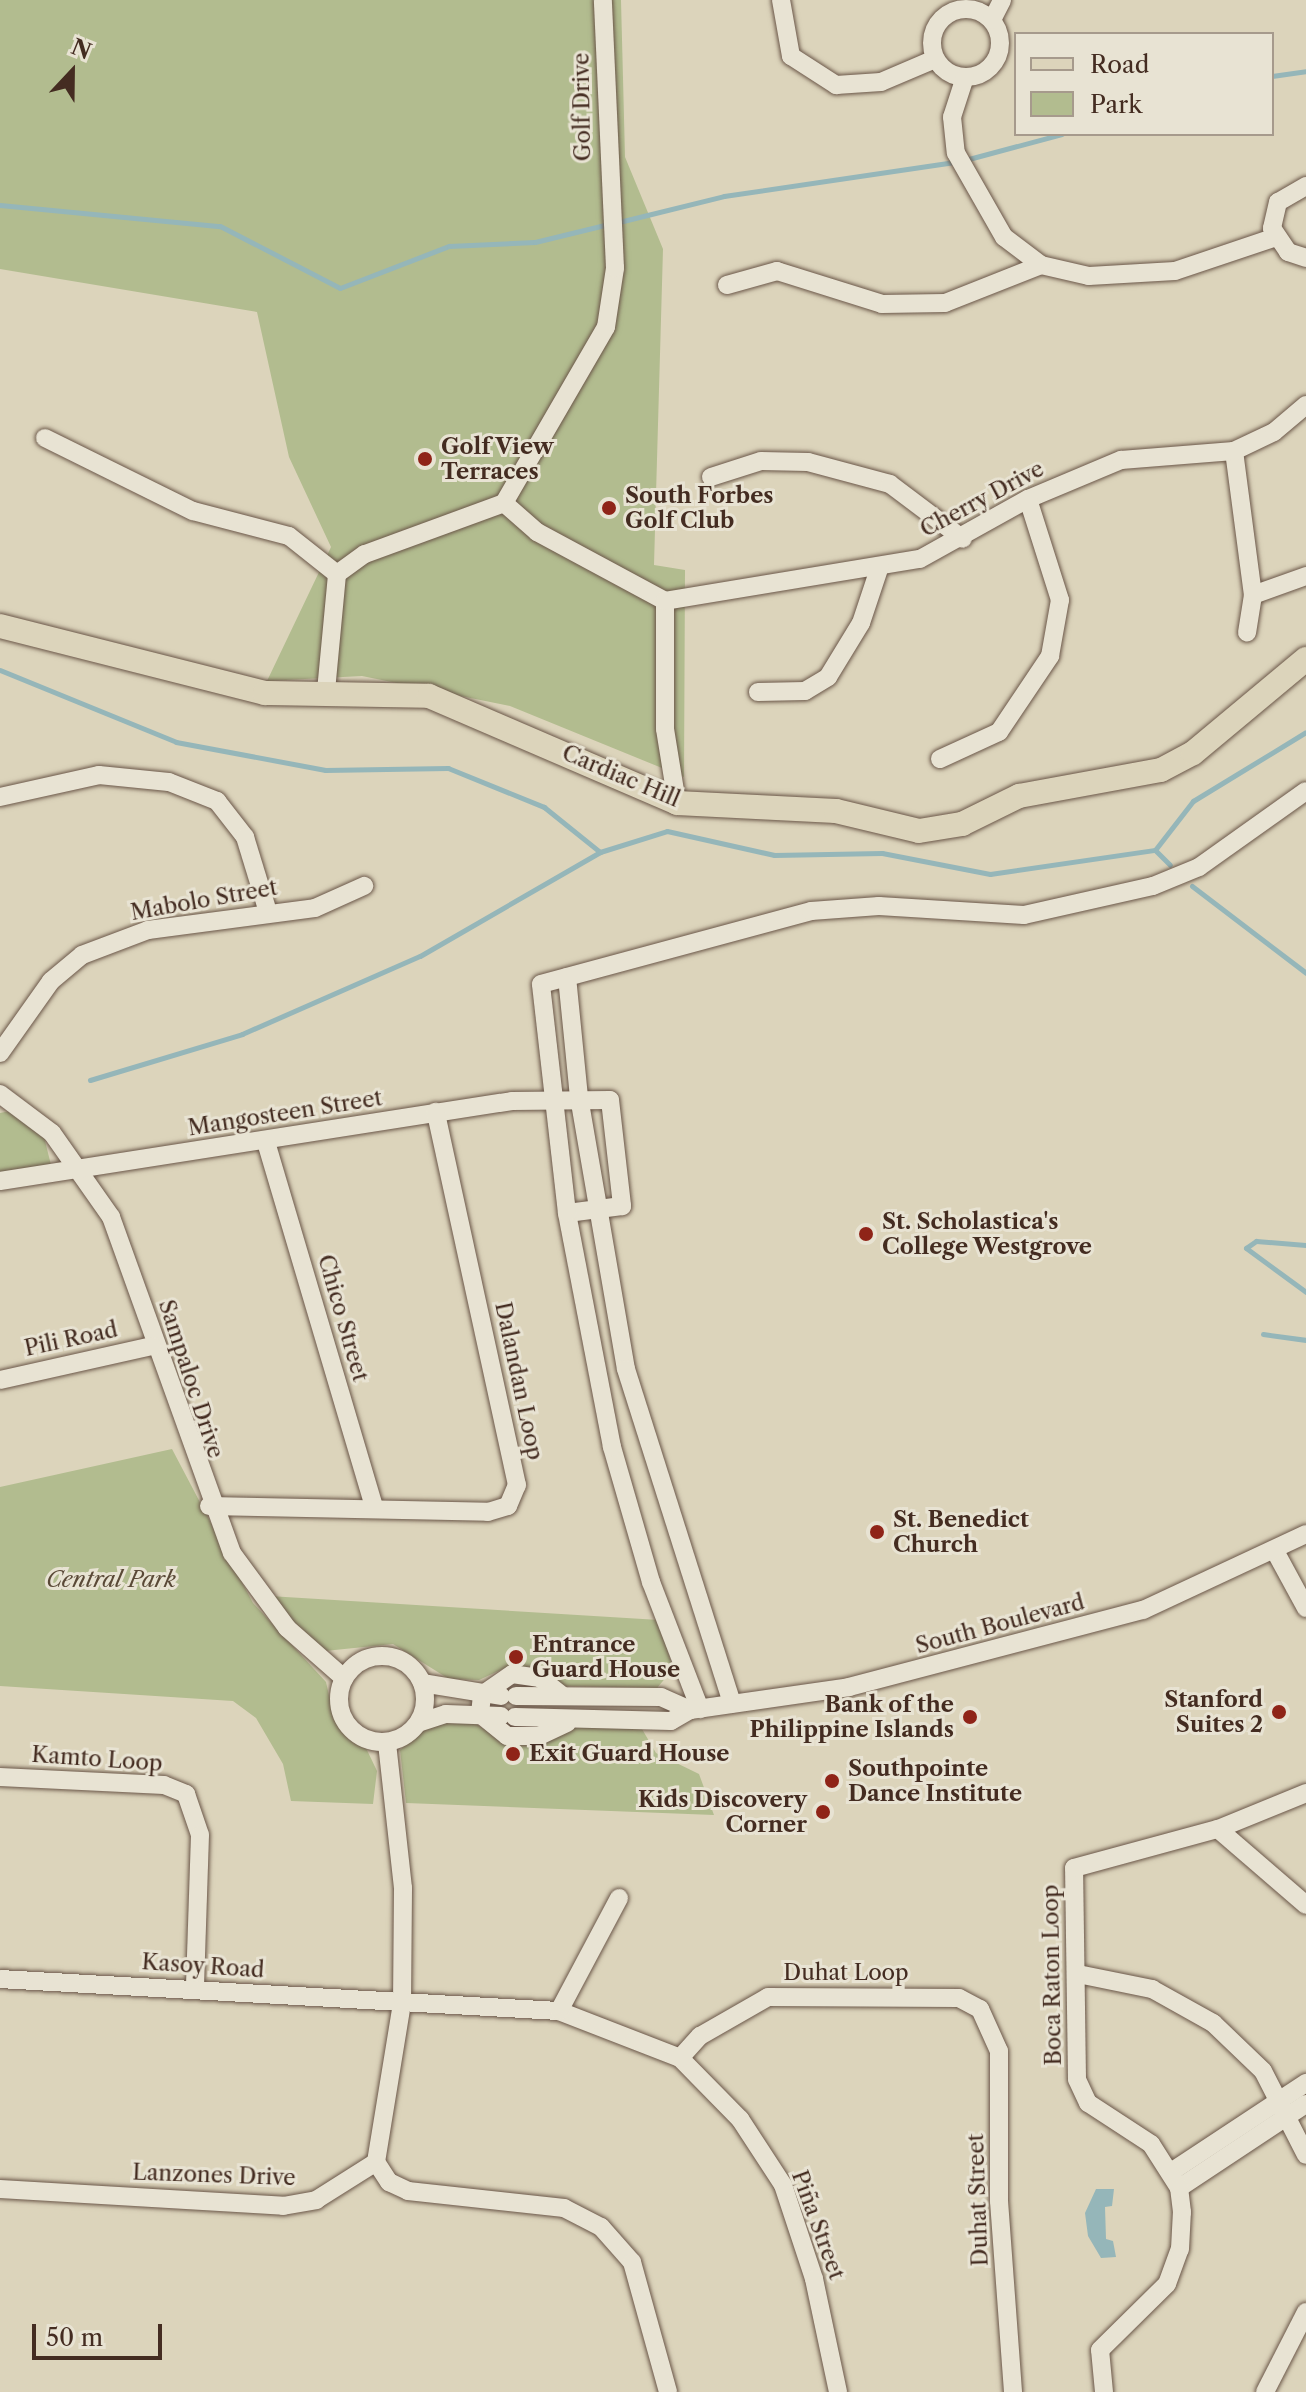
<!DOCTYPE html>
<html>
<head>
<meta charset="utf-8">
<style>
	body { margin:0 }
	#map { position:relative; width:1306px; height:2392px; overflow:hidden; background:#dcd4bb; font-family:"Libre Caslon Text",serif }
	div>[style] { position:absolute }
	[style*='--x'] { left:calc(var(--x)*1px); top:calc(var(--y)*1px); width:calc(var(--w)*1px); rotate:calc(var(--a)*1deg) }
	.green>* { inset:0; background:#b2bc8f }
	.water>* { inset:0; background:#95b6b9 }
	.stream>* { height:5px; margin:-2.5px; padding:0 2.5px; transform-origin:2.5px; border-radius:2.5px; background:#95b6b9 }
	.roads { filter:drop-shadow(0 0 2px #6a5648) drop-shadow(0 0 2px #6a5648) }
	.minor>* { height:18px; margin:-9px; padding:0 9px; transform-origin:9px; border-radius:9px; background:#e8e3d3 }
	.minor>.ring { margin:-9px; padding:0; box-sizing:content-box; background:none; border:18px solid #e8e3d3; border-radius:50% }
	.major>* { height:24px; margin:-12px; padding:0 12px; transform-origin:12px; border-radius:12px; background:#dcd4bb }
	.dots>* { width:22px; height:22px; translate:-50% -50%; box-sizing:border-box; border:4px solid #e8e3d3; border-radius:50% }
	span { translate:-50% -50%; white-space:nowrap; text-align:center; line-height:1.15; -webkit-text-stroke:6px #e8e3d3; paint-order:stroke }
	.street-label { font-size:22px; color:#442c21 }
	.poi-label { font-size:22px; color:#442c21; font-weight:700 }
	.left { translate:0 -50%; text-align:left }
	.right { translate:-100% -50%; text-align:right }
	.park-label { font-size:22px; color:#5a4937; font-style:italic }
	.legend { position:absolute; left:1014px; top:32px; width:260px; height:104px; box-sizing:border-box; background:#e8e3d3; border:2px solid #a69a8c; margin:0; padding:10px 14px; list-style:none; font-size:24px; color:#442c21 }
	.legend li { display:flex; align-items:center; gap:16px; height:40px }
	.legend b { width:40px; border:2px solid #a69a8c }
	.north { position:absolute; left:32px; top:32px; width:80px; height:80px; -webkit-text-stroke:6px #e8e3d3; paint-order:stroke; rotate:22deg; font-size:22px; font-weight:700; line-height:32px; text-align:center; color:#442c21 }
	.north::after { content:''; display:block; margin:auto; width:28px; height:36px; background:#442c21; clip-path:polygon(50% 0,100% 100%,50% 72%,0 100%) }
	.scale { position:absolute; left:32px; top:2324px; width:130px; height:36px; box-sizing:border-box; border:4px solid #442c21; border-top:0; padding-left:10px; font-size:24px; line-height:28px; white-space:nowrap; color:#442c21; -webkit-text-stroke:6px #e8e3d3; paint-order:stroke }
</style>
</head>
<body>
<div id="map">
	<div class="green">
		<div style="clip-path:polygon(0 0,621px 0,625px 157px,663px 249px,654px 565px,685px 570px,684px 777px,510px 706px,362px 676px,267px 681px,331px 547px,289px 457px,257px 312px,0 269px)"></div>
		<div style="clip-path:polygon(15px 1110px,44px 1137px,52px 1169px,0 1177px,0 1113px)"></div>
		<div style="clip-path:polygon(172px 1449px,253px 1603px,326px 1682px,333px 1713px,366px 1748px,377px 1771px,373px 1804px,291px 1801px,283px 1764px,256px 1718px,233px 1701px,0 1686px,0 1487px)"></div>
		<div style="clip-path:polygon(269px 1596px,659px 1620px,673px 1669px,657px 1688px,564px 1686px,507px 1667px,479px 1680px,449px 1679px,393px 1644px,325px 1651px,291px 1626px)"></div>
		<div style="clip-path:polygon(445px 1721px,473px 1722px,505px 1742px,579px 1727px,642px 1729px,656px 1753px,699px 1774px,714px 1815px,406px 1803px,400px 1750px,428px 1724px)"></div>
	</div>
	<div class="water">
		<div style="clip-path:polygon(1096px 2189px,1114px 2189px,1112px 2206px,1105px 2207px,1106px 2239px,1113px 2241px,1116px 2257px,1101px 2258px,1088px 2236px,1085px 2213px)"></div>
	</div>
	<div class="stream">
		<div style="--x:1272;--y:76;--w:34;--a:-8"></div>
		<div style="--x:965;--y:160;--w:100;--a:-15"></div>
		<div style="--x:0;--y:205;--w:221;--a:5.5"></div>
		<div style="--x:220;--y:226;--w:135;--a:27.3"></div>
		<div style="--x:340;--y:288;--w:117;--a:-21.1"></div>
		<div style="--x:449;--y:246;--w:86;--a:-2.7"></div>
		<div style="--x:535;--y:242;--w:76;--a:-13.7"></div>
		<div style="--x:619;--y:222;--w:108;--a:-13.9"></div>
		<div style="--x:724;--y:196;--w:233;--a:-8.4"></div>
		<div style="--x:0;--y:670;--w:190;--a:22.2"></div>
		<div style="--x:176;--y:742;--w:152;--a:10.6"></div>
		<div style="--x:325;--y:770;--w:123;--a:-0.9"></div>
		<div style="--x:448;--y:768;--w:104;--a:22.1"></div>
		<div style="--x:544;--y:807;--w:72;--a:38.8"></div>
		<div style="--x:1155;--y:850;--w:21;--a:45"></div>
		<div style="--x:1192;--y:886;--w:143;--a:37.3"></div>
		<div style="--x:90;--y:1080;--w:159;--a:-16.8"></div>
		<div style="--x:242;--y:1034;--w:194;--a:-23.7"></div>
		<div style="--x:420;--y:956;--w:208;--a:-30"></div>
		<div style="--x:600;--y:852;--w:70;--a:-17.4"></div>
		<div style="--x:667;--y:831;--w:110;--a:12.6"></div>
		<div style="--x:774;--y:855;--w:108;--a:-1.1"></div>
		<div style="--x:882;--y:853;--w:110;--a:11"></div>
		<div style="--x:990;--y:874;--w:167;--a:-8.3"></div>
		<div style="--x:1155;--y:850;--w:62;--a:-52.2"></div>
		<div style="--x:1193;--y:801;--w:132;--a:-31.4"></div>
		<div style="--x:1306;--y:1245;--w:50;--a:-175.4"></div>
		<div style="--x:1256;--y:1241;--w:12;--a:145"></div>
		<div style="--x:1246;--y:1248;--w:74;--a:36.3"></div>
		<div style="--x:1263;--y:1334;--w:43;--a:7.9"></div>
	</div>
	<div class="roads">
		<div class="minor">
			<div style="--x:781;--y:0;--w:57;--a:79.9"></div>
			<div style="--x:791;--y:56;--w:54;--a:32.8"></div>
			<div style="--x:836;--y:85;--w:45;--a:-3.8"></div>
			<div style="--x:881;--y:82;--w:59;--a:-23.1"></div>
			<div class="ring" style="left:932px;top:9px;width:50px;height:50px"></div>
			<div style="--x:992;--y:20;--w:22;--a:-63"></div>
			<div style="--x:965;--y:77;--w:42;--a:108"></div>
			<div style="--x:952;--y:117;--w:36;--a:84"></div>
			<div style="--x:956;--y:153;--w:97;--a:60.3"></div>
			<div style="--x:1004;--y:237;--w:46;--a:37.1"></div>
			<div style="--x:1041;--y:265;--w:49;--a:12.9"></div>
			<div style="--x:1089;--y:276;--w:86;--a:-3.3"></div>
			<div style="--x:1175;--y:271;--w:107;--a:-18.6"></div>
			<div style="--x:1306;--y:186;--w:32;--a:150"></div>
			<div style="--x:1278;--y:202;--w:27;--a:103"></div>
			<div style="--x:1272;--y:228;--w:29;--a:56"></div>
			<div style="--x:1288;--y:252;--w:19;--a:18"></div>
			<div style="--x:727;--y:285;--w:52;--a:-15.6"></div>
			<div style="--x:777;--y:271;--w:110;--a:17.4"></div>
			<div style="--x:882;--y:304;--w:63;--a:-0.9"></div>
			<div style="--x:945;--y:303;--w:103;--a:-21.6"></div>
			<div style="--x:45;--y:438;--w:165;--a:26.3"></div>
			<div style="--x:193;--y:511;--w:99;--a:14.6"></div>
			<div style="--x:289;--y:536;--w:61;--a:38.4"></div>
			<div style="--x:1234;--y:451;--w:145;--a:82.5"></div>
			<div style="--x:1253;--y:595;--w:38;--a:99"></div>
			<div style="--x:711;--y:477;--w:52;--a:-17.7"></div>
			<div style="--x:761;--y:461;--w:47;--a:1.2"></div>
			<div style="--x:808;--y:462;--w:85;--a:15"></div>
			<div style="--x:890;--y:484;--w:91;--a:37"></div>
			<div style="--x:504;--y:503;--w:44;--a:41.3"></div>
			<div style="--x:537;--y:532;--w:145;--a:28.3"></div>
			<div style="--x:665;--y:601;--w:128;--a:90"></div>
			<div style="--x:665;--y:729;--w:75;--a:80.8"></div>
			<div style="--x:1253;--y:595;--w:56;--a:-19.7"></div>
			<div style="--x:665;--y:601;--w:258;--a:-9.4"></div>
			<div style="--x:920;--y:559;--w:124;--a:-29.1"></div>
			<div style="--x:1028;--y:499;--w:101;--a:-22.8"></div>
			<div style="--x:1121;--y:460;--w:113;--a:-4.6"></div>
			<div style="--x:1234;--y:451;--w:44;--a:-25.4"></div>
			<div style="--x:1274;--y:432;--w:42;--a:-40.2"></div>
			<div style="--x:326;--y:691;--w:118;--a:-84.6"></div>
			<div style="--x:337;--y:574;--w:34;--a:-36"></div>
			<div style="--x:365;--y:554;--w:148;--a:-20.1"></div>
			<div style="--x:504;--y:503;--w:203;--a:-59.9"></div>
			<div style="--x:606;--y:327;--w:60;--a:-81.3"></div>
			<div style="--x:615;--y:268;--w:268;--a:-92.6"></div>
			<div style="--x:758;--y:692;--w:47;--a:-1.2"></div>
			<div style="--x:805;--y:691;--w:27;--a:-31"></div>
			<div style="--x:828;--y:677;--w:63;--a:-58.6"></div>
			<div style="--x:861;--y:623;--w:60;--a:-71.6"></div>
			<div style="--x:940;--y:759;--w:65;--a:-24.6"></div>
			<div style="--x:999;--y:732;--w:92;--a:-56.1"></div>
			<div style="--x:1050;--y:656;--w:57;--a:-79.9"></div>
			<div style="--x:1060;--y:600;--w:106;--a:-107.6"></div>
			<div style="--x:0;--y:797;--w:101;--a:-12.5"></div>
			<div style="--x:99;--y:775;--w:70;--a:5.7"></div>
			<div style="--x:169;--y:782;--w:52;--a:21.6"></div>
			<div style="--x:217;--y:801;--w:46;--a:52.1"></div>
			<div style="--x:245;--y:837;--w:78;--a:73"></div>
			<div style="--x:567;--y:977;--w:121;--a:84.3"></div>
			<div style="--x:579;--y:1097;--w:276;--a:80.2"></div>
			<div style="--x:626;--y:1369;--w:351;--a:72.4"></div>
			<div style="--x:0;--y:1053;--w:88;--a:-54.7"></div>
			<div style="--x:51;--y:981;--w:40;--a:-40"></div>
			<div style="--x:82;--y:955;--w:71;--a:-20.7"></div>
			<div style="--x:148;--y:930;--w:168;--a:-7.5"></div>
			<div style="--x:315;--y:908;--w:54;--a:-24.2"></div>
			<div style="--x:0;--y:1094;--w:65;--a:36.9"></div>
			<div style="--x:52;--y:1133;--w:103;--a:54.9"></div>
			<div style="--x:111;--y:1217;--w:357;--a:70.2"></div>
			<div style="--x:232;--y:1553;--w:93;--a:53.7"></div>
			<div style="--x:287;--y:1628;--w:76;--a:41.3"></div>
			<div style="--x:266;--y:1142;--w:381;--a:73.5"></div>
			<div style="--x:0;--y:1181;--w:518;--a:-8.88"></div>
			<div style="--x:512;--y:1101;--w:98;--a:-0.6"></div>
			<div style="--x:610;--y:1100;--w:107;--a:83.5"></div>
			<div style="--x:622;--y:1206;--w:55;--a:172.7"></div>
			<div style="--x:0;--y:1380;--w:156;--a:-12.6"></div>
			<div style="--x:209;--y:1506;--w:279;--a:1.2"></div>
			<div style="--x:488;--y:1512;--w:21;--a:-17"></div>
			<div style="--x:508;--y:1506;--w:23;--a:-67"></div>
			<div style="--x:517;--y:1485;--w:382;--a:-102.3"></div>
			<div style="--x:1275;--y:1551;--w:65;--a:61.5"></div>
			<div class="ring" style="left:339px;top:1656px;width:68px;height:68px"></div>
			<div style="--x:422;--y:1683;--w:80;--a:9.3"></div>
			<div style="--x:516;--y:1696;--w:145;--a:0.4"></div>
			<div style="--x:661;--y:1697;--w:32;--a:24"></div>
			<div style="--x:563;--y:1696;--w:29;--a:-142"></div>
			<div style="--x:540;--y:1678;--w:28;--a:-172"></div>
			<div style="--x:512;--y:1674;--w:37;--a:145"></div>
			<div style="--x:482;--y:1695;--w:19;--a:96"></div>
			<div style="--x:480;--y:1714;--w:35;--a:39"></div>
			<div style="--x:507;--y:1736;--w:32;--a:0"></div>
			<div style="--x:539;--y:1736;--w:31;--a:-25"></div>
			<div style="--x:700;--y:1709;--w:136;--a:-111.1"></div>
			<div style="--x:651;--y:1582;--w:141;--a:-106.1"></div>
			<div style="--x:612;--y:1447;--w:238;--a:-100.9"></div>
			<div style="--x:567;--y:1213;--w:230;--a:-96.5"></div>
			<div style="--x:541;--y:984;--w:280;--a:-15.1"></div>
			<div style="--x:811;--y:911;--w:68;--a:-4.2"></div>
			<div style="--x:879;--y:906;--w:145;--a:3.6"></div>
			<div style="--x:1024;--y:915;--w:132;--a:-12.7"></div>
			<div style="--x:1153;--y:886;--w:50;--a:-22.4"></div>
			<div style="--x:1199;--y:867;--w:131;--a:-35.4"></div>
			<div style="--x:515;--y:1717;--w:156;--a:1.5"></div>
			<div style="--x:671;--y:1721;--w:22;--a:-30"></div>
			<div style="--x:690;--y:1710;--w:161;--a:-8.2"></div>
			<div style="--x:849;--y:1687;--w:304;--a:-14.7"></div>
			<div style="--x:1143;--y:1610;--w:180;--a:-25"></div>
			<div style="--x:418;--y:1723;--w:29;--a:-18"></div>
			<div style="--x:446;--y:1714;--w:55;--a:2.1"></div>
			<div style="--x:0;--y:1777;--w:164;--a:2.8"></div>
			<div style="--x:164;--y:1785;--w:24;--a:22"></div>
			<div style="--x:186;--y:1794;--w:43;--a:71.1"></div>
			<div style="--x:200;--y:1835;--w:153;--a:91.9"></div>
			<div style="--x:1218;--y:1829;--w:116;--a:40.8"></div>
			<div style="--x:1078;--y:1974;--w:76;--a:11.5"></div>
			<div style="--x:1152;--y:1989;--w:70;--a:29.1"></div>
			<div style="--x:1213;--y:2023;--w:69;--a:43.8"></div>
			<div style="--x:1263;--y:2071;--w:94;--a:62.9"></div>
			<div style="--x:0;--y:1979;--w:560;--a:3.28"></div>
			<div style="--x:559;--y:2011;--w:130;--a:21.2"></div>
			<div style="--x:680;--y:2058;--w:86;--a:45.5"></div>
			<div style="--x:740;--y:2119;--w:79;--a:56.9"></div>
			<div style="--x:783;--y:2185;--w:99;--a:71.7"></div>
			<div style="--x:814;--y:2279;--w:116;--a:78"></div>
			<div style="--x:559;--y:2011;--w:128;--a:-62"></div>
			<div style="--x:680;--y:2058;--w:30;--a:-48"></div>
			<div style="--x:700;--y:2036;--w:78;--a:-29.8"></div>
			<div style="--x:768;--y:1997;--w:191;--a:0.3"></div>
			<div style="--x:959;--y:1998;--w:24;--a:28"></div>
			<div style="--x:980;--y:2009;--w:46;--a:65.7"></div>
			<div style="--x:999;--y:2051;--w:150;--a:90"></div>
			<div style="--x:999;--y:2201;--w:192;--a:85.8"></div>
			<div style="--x:376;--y:2162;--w:24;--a:57"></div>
			<div style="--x:389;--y:2182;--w:21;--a:25"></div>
			<div style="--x:408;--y:2191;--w:157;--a:6.2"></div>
			<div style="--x:564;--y:2208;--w:42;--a:27.2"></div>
			<div style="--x:601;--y:2227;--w:47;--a:48.5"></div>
			<div style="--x:632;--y:2262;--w:135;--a:74.5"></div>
			<div style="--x:1171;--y:2172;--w:162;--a:-33.4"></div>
			<div style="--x:1179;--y:2188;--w:152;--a:-33.5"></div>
			<div style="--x:0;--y:2189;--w:284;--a:3.4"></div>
			<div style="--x:283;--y:2206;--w:34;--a:-10"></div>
			<div style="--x:316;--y:2200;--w:71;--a:-32.3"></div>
			<div style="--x:376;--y:2162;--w:160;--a:-80.7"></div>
			<div style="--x:402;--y:2004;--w:116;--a:-89.5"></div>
			<div style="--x:403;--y:1888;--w:147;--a:-96.3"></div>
			<div style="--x:1104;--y:2392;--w:42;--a:-95.4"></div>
			<div style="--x:1100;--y:2350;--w:94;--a:-44.6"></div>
			<div style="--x:1167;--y:2284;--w:37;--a:-70"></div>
			<div style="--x:1180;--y:2249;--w:37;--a:-87"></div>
			<div style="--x:1182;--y:2212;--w:24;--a:-97"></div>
			<div style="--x:1179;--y:2188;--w:52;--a:-122.5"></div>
			<div style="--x:1151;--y:2144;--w:75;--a:-146.9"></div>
			<div style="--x:1088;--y:2103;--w:26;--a:-115"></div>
			<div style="--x:1077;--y:2079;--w:211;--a:-90.8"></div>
			<div style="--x:1074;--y:1868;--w:149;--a:-15.2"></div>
			<div style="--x:1218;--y:1829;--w:95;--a:-22.2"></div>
			<div style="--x:1265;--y:2392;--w:90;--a:-62.9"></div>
		</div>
		<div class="major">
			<div style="--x:0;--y:626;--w:273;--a:14.2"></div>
			<div style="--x:265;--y:693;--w:164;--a:1"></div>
			<div style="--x:429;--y:696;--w:270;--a:23.3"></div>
			<div style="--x:677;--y:803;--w:159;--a:2.9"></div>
			<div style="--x:836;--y:811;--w:85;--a:13.5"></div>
			<div style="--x:919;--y:831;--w:44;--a:-9.2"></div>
			<div style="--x:962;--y:824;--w:64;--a:-26.2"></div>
			<div style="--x:1019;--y:796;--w:144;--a:-10.4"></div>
			<div style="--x:1161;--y:770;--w:36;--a:-28"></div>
			<div style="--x:1193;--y:753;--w:147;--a:-39.8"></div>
		</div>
	</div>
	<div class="dots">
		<div style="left:425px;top:459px;background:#8f2418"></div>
		<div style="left:609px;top:508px;background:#8f2418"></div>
		<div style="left:866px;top:1234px;background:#8f2418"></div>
		<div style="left:877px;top:1532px;background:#8f2418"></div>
		<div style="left:516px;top:1657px;background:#8f2418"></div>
		<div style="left:1279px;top:1712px;background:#8f2418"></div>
		<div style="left:970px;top:1717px;background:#8f2418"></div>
		<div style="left:513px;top:1754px;background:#8f2418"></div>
		<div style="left:832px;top:1781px;background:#8f2418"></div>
		<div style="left:823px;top:1812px;background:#8f2418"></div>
	</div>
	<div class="street-label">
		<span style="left:582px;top:107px;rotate:-91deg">Golf Drive</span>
		<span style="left:982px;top:499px;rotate:-28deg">Cherry Drive</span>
		<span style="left:621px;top:776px;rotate:23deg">Cardiac Hill</span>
		<span style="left:204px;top:900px;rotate:-10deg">Mabolo Street</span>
		<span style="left:285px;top:1113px;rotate:-9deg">Mangosteen Street</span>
		<span style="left:343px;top:1318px;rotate:74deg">Chico Street</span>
		<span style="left:71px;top:1339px;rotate:-12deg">Pili Road</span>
		<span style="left:191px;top:1379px;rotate:72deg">Sampaloc Drive</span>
		<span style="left:519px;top:1381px;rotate:78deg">Dalandan Loop</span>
		<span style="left:1000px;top:1624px;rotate:-15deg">South Boulevard</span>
		<span style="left:97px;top:1759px;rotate:4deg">Kamto Loop</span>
		<span style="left:203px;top:1966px;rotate:4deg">Kasoy Road</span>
		<span style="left:846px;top:1973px">Duhat Loop</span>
		<span style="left:1052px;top:1975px;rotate:-91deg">Boca Raton Loop</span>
		<span style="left:214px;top:2175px;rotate:2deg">Lanzones Drive</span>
		<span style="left:978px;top:2200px;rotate:-92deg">Duhat Street</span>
		<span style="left:818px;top:2225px;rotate:70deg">Piña Street</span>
	</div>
	<div class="poi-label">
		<span class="left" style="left:441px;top:459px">Golf View<br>Terraces</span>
		<span class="left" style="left:625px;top:508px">South Forbes<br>Golf Club</span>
		<span class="left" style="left:882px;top:1234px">St. Scholastica's<br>College Westgrove</span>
		<span class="left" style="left:893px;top:1532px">St. Benedict<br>Church</span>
		<span class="left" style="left:532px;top:1657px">Entrance<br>Guard House</span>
		<span class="right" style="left:1263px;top:1712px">Stanford<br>Suites 2</span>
		<span class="right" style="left:954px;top:1717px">Bank of the<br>Philippine Islands</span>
		<span class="left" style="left:529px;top:1754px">Exit Guard House</span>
		<span class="left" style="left:848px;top:1781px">Southpointe<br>Dance Institute</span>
		<span class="right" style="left:807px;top:1812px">Kids Discovery<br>Corner</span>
	</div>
	<div class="park-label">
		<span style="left:111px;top:1580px">Central Park</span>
	</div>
	<ul class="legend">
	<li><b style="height:10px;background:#dcd4bb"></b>Road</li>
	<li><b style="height:22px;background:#b2bc8f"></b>Park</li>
	</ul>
	<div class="north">N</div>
	<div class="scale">50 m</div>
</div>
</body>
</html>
